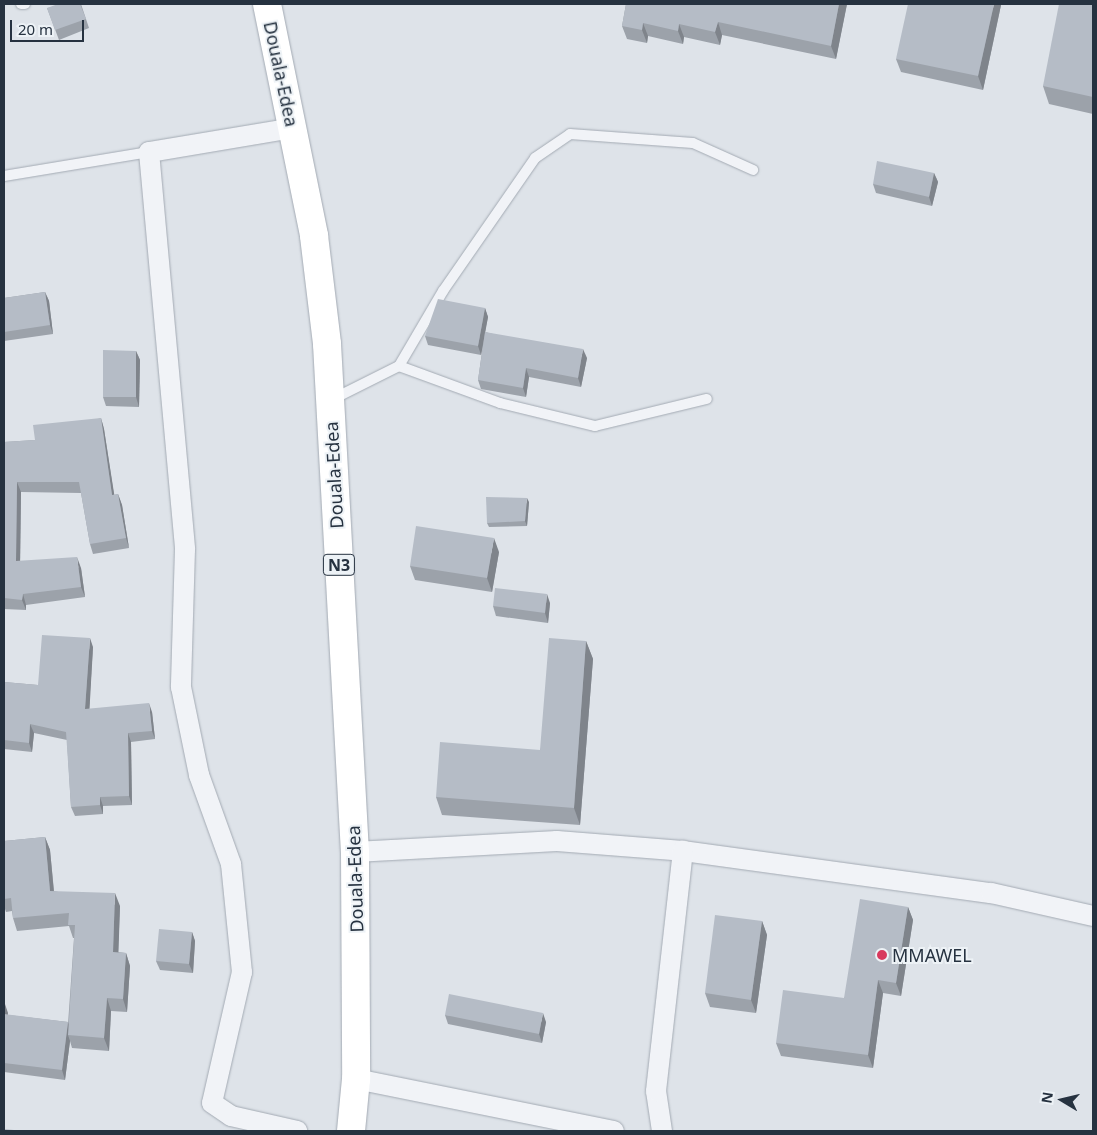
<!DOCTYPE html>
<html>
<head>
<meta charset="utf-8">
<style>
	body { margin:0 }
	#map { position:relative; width:1097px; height:1135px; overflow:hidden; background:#dee3e9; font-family:"Noto Sans",sans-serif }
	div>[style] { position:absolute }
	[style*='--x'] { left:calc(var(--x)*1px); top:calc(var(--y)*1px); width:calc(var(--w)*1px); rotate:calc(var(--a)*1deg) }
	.roads { filter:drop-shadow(0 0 1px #a3aab3) drop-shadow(0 0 1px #a3aab3) }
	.lane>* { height:10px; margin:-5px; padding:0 5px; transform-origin:5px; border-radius:5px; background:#f1f3f7 }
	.street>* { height:20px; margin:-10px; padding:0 10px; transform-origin:10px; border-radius:10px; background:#f1f3f7 }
	.highway>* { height:28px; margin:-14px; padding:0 14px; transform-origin:14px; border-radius:14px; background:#fff }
	.wall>* { inset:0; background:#9ca2aa }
	.shaded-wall>* { inset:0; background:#7f848b }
	.building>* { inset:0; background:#b5bcc6 }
	.dots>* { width:14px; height:14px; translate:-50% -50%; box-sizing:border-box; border:2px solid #edf2f6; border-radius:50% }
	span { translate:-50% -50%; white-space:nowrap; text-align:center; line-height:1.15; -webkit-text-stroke:4px #edf2f6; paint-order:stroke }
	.shield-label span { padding:1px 4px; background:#edf2f6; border:1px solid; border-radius:4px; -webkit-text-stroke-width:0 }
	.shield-label { font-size:16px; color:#263240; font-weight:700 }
	.street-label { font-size:18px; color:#263240 }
	.poi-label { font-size:18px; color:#263240 }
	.left { translate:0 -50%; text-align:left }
	.frame { position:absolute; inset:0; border:5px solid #263240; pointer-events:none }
	.north { position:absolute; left:1037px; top:1075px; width:50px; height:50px; -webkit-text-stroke:4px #edf2f6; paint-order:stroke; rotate:279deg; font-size:14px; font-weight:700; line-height:20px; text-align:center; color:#263240 }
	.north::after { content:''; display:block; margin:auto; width:18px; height:22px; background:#263240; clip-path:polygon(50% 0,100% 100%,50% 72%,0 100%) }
	.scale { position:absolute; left:10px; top:20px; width:74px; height:22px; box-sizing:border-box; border:2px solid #263240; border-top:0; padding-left:6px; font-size:15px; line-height:18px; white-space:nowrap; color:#263240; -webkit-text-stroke:4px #edf2f6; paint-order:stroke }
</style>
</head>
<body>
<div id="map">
	<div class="roads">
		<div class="lane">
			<div style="--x:21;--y:4;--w:4;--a:0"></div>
			<div style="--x:4;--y:176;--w:147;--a:-9.4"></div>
			<div style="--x:399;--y:366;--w:108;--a:20.1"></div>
			<div style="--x:500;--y:403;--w:98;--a:13.6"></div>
			<div style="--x:595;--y:426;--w:115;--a:-13.6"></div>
			<div style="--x:331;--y:400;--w:76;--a:-26.6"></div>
			<div style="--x:399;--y:366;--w:87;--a:-59.6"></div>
			<div style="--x:443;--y:291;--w:162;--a:-55.3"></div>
			<div style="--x:535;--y:158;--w:42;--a:-34.4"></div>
			<div style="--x:570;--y:134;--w:123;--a:4.2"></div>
			<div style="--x:693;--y:143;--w:66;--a:24.2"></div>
		</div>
		<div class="street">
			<div style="--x:293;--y:128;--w:146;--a:170.5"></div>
			<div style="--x:149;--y:152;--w:399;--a:84.8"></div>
			<div style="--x:185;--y:549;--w:138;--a:91.7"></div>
			<div style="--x:181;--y:687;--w:90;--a:78.4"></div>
			<div style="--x:199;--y:775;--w:95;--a:70.2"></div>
			<div style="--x:231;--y:864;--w:109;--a:84.2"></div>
			<div style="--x:242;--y:972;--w:134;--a:102.9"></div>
			<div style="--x:212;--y:1103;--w:23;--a:34"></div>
			<div style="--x:231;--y:1116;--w:68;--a:12.8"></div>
			<div style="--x:355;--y:852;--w:202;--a:-3.1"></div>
			<div style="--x:557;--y:841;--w:126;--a:4.5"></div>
			<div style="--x:683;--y:851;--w:311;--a:7.8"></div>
			<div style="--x:991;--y:893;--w:105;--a:12.7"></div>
			<div style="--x:356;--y:1079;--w:263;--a:11.4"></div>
			<div style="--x:662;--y:1131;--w:40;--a:-98.5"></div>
			<div style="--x:656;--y:1091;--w:242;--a:-83.6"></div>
		</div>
		<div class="highway">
			<div style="--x:267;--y:4;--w:237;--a:78.5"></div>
			<div style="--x:314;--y:236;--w:109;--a:83.1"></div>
			<div style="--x:327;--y:344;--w:509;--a:86.85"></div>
			<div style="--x:355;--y:852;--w:227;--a:89.7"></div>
			<div style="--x:356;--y:1079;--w:52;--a:95.5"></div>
		</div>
	</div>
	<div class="wall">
		<div style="clip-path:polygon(81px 4px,89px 28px,59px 40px,47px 8px)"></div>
		<div style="clip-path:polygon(626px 4px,847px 4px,836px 59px,722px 35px,720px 45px,684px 37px,683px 44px,648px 36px,647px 43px,627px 39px,622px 26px)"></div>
		<div style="clip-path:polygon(1093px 4px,1093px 114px,1049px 104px,1043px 86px)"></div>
		<div style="clip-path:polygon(1001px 5px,983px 90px,901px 72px,896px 59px)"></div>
		<div style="clip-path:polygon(934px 173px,938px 182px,932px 206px,876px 193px,873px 184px)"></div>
		<div style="clip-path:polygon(45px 292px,49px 301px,53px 334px,4px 341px,4px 298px)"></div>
		<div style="clip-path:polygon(485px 308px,488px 317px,485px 332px,587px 358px,581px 387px,529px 377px,526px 397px,481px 389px,478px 380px,483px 345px,481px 355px,428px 345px,425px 336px)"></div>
		<div style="clip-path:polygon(136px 351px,140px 360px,139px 407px,106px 406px,103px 397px)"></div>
		<div style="clip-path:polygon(101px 418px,104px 429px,114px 495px,118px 494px,122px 505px,129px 548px,93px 554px,90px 544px,81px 493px,21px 492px,20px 561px,81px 568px,85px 597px,26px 605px,26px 610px,4px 609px,4px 442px,35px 440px)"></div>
		<div style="clip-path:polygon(529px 502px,527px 526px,489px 527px,487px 523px)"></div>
		<div style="clip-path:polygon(499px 552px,492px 592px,415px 580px,410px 566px)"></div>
		<div style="clip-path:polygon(550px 603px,548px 623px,496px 616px,493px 606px)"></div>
		<div style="clip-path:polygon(586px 641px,593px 659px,580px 825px,442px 815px,436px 797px,540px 750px)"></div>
		<div style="clip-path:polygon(93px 647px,89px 709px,152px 712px,155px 739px,131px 742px,132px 805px,103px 806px,103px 814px,75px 816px,71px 807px,67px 740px,34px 733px,32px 752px,4px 749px,4px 682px,38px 685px)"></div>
		<div style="clip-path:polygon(45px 837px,50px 850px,54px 891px,120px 906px,118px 952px,126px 953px,130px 966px,127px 1012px,111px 1011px,109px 1051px,72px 1048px,70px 1041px,65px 1080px,4px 1072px,4px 1004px,8px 1015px,68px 1022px,68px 1024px,74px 938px,73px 938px,69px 926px,17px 931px,13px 918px,12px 911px,6px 912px,4px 906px,4px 841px)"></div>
		<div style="clip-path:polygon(908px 907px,913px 920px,901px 996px,883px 993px,873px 1068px,781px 1056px,776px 1043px,844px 998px)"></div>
		<div style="clip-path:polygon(762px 921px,767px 935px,756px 1013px,710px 1007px,705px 993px)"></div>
		<div style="clip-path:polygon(192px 932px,195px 941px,193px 973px,160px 970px,156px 961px)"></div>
		<div style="clip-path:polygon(445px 1015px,546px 1022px,542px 1043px,448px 1024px)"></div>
	</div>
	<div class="shaded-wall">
		<div style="clip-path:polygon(839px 4px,847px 4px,836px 59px,831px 46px)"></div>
		<div style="clip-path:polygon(994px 4px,1000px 4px,1001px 5px,983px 90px,978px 76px)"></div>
		<div style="clip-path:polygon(718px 22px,722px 35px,720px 45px,715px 32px)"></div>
		<div style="clip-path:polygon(643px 23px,648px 36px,647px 43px,642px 30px)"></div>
		<div style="clip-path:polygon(679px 24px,684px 37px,683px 44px,678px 31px)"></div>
		<div style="clip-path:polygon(934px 173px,938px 182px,932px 206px,929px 197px)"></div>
		<div style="clip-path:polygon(45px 292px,49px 301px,53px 334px,50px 325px)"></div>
		<div style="clip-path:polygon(485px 308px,488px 317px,481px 355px,478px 346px)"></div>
		<div style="clip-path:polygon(583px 349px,587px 358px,581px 387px,578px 378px)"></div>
		<div style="clip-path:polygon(136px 351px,140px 360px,139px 407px,136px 397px)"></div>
		<div style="clip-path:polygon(526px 368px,529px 377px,526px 397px,523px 388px)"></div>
		<div style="clip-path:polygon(101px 418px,104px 429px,116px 506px,112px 495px)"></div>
		<div style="clip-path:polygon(17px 482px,21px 492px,20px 571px,16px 561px)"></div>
		<div style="clip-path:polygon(118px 494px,122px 505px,129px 548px,126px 538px)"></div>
		<div style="clip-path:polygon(527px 498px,529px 502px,527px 526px,525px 521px)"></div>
		<div style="clip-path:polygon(494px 538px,499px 552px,492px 592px,487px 578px)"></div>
		<div style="clip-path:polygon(77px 557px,81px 568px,85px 597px,81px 587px)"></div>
		<div style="clip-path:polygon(23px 594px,26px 605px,26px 610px,22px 600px)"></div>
		<div style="clip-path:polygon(547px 594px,550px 603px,548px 623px,545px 613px)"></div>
		<div style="clip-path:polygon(90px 638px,93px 647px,89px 718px,85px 709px)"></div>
		<div style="clip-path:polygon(586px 641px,593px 659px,580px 825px,574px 808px)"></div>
		<div style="clip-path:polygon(149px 703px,152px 712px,155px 739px,152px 731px)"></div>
		<div style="clip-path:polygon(30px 724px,34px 733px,32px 752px,29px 743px)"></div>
		<div style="clip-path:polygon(128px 733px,131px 742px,132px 805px,129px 796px)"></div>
		<div style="clip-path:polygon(100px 797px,103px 806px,103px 814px,100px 805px)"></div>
		<div style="clip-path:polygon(45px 837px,50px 850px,55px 904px,50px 891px)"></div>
		<div style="clip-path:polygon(115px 893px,120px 906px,118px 965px,113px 952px)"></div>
		<div style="clip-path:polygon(908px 907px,913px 920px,901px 996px,896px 983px)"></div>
		<div style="clip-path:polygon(762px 921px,767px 935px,756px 1013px,751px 1000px)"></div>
		<div style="clip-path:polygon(192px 932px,195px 941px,193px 973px,189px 964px)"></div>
		<div style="clip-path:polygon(126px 953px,130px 966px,127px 1012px,123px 999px)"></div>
		<div style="clip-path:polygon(878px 980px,883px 993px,873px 1068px,868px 1055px)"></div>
		<div style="clip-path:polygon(107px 998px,111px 1011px,109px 1051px,104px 1038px)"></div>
		<div style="clip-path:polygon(5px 1004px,8px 1013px,6px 1023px,4px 1016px)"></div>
		<div style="clip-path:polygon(543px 1013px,546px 1022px,542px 1043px,539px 1034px)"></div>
		<div style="clip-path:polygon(68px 1022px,71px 1031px,68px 1035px,70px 1041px,65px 1080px,62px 1070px)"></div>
	</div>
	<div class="building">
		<div style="clip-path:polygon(58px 4px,80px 4px,86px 19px,55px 30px,47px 8px)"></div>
		<div style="clip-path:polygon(626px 4px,839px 4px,831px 46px,718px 22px,715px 32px,679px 24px,678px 31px,643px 23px,642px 30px,622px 26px)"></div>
		<div style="clip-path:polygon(908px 4px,994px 4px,978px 76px,896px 59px)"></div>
		<div style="clip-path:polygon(1059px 4px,1093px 4px,1093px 97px,1043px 86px)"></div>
		<div style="clip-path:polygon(877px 161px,934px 173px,929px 197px,873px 184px)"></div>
		<div style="clip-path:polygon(45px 292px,50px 325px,4px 332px,4px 298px)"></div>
		<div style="clip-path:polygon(438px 299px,485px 308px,478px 346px,425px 336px)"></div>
		<div style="clip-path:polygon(485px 332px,583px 349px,578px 378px,526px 368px,523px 388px,478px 380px)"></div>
		<div style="clip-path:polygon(103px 350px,136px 351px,136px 397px,103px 397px)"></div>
		<div style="clip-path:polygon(101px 418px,112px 495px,118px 494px,126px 538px,90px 544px,79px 482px,17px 482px,16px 561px,77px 557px,81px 587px,23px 594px,22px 600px,4px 598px,4px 442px,35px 440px,33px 425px)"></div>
		<div style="clip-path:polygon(486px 497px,527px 498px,525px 521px,487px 523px)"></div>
		<div style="clip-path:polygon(416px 526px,494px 538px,487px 578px,410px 566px)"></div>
		<div style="clip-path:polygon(495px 588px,547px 594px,545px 613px,493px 606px)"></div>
		<div style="clip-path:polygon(42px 635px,90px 638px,85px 709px,149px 703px,152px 731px,128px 733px,129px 796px,100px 797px,100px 805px,71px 807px,66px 732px,30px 724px,29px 743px,4px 740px,4px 682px,38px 685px)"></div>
		<div style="clip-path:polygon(549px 638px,586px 641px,574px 808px,436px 797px,440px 742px,540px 750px)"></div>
		<div style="clip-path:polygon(45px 837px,50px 891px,115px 893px,113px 952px,126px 953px,123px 999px,107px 998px,104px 1038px,68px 1035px,75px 925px,68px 925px,69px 913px,13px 918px,11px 898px,4px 899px,4px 841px)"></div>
		<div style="clip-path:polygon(860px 899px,908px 907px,896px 983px,878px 980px,868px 1055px,776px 1043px,783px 990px,844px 998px)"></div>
		<div style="clip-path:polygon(715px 915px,762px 921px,751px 1000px,705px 993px)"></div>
		<div style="clip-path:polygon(159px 929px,192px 932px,189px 964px,156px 961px)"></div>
		<div style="clip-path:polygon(449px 994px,543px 1013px,539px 1034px,445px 1015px)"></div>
		<div style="clip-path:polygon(4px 1014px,68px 1022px,62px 1070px,4px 1063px)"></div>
		<div style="clip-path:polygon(4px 1129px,24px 1131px,4px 1131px)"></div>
	</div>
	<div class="dots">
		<div style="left:882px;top:955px;background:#d8395d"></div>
	</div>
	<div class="shield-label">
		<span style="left:339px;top:565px">N3</span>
	</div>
	<div class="street-label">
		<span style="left:281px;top:74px;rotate:78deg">Douala-Edea</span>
		<span style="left:334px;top:475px;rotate:-93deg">Douala-Edea</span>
		<span style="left:355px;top:879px;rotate:-92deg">Douala-Edea</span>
	</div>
	<div class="poi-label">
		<span class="left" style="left:892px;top:955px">MMAWEL</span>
	</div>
	<div class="frame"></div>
	<div class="north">N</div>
	<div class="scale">20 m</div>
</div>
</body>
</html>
